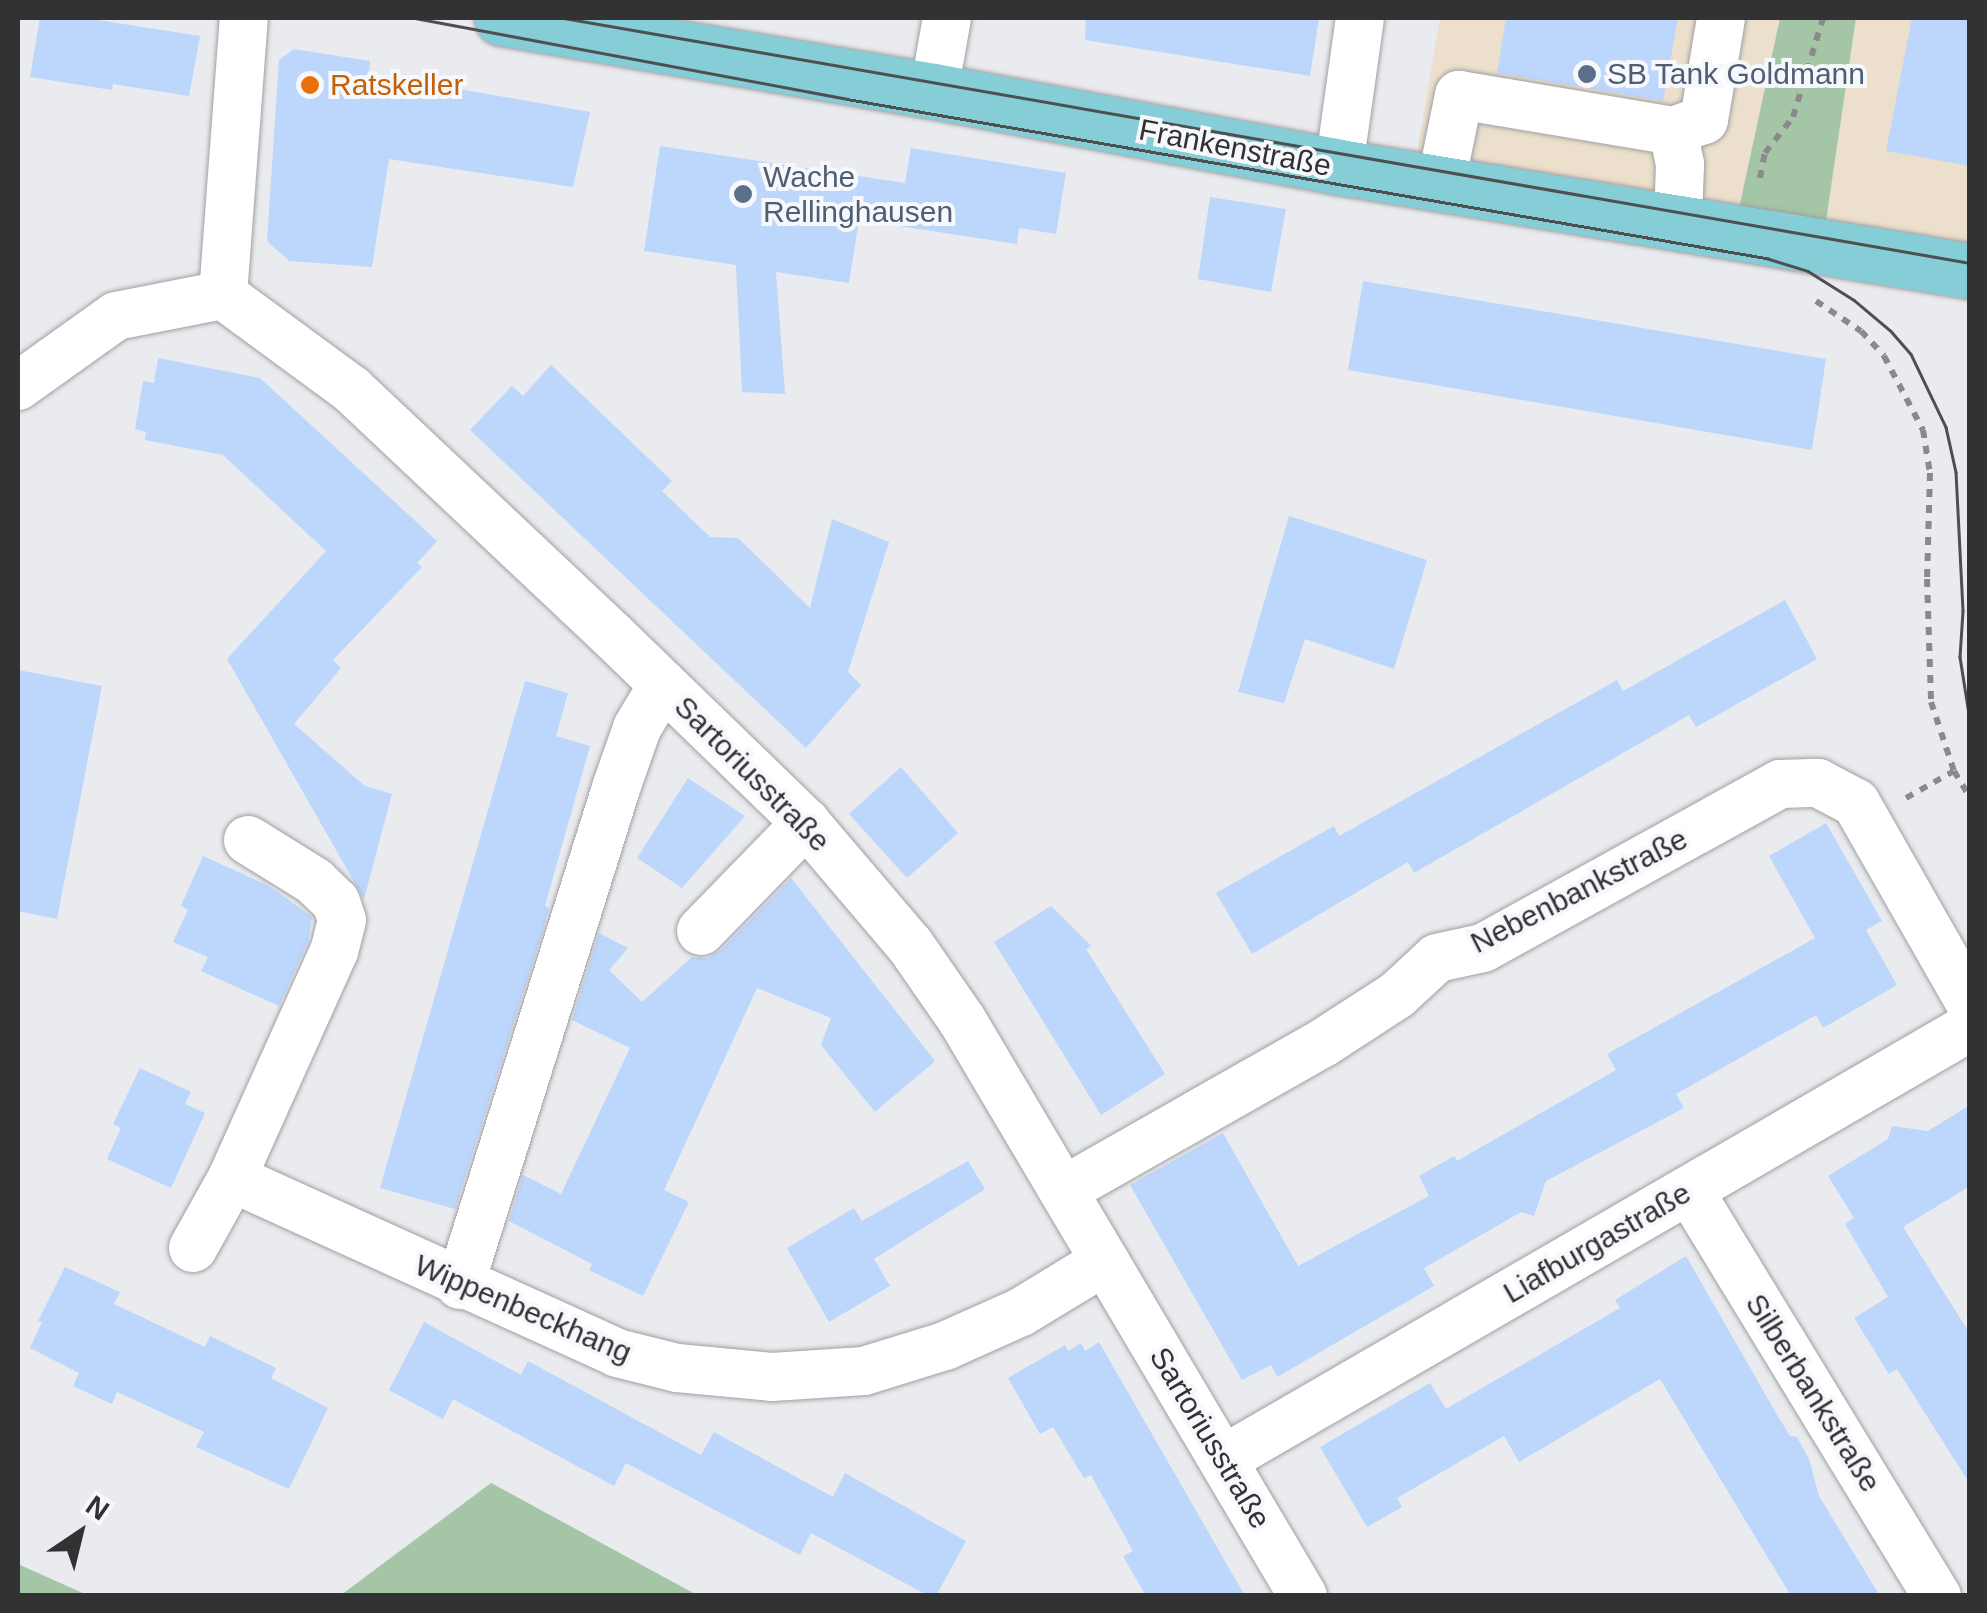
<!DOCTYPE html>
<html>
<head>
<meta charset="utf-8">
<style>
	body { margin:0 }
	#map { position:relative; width:1987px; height:1613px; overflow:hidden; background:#e9ebee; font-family:Helvetica,sans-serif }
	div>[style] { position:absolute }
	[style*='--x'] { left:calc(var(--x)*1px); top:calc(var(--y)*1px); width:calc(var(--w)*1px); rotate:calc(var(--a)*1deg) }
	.commercial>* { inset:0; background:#ecdfcb }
	.green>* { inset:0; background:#a4c5a6 }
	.building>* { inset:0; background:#bdd6fc }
	.path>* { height:6px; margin-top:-3px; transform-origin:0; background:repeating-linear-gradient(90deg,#898a8c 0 8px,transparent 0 16px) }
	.roads { filter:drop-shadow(0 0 2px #9fa0a3) drop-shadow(0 0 2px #9fa0a3) }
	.minor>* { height:48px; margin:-24px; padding:0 24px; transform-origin:24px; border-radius:24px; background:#fff }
	.major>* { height:55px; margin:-27.5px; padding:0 27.5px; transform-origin:27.5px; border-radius:27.5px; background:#85ced7 }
	.tram>* { height:2.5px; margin:-1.25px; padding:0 1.25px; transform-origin:1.25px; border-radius:1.25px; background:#4e4f51 }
	.dots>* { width:28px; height:28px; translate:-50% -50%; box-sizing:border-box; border:5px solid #f6f8fb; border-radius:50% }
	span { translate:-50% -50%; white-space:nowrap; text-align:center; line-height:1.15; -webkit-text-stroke:8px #f6f8fb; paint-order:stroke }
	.service-label { font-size:30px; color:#4e5e75 }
	.left { translate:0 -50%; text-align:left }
	.food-label { font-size:30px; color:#c56008 }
	.street-label { font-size:30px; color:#323234 }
	.frame { position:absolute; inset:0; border:20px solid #323234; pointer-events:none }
	.north { position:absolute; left:30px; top:1483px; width:100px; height:100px; -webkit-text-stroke:8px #f6f8fb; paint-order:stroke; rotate:35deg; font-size:28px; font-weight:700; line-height:40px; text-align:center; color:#323234 }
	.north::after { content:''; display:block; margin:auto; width:35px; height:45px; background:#323234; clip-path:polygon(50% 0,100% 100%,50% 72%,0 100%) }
</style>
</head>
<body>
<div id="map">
	<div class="commercial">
		<div style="clip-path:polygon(1440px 18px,1780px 18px,1735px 227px,1413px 175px)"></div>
		<div style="clip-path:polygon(1856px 18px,1969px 18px,1969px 267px,1823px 241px)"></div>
	</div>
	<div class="green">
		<div style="clip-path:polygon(1780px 18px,1856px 18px,1823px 241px,1735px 227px)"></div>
		<div style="clip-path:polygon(491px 1483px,697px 1595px,341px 1595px)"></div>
		<div style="clip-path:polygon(18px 1564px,87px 1595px,18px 1595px)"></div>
	</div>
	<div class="building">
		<div style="clip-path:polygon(40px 18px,85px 18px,200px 36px,189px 96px,113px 84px,112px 90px,30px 77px)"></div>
		<div style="clip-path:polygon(1086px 18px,1319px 18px,1310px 76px,1085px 40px)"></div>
		<div style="clip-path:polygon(1506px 18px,1678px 18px,1663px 101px,1497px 73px)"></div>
		<div style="clip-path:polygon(1912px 18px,1970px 18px,1970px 166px,1886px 151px)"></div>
		<div style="clip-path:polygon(294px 49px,370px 61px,368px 93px,448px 87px,590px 112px,573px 187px,389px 159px,372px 267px,289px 261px,267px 241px,279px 60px)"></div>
		<div style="clip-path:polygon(660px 146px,905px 183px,911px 148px,1066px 173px,1056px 234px,1019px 228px,1017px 244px,859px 220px,849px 283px,776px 272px,785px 394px,742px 392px,736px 265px,644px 251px)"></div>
		<div style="clip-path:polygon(1210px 197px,1286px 209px,1271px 292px,1198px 279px)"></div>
		<div style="clip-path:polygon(1363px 281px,1826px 359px,1812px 450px,1348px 370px)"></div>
		<div style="clip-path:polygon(158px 358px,260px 378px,437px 541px,417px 563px,422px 567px,333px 660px,341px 668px,294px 724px,365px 786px,392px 794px,364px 899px,227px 659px,326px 551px,223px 455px,145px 440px,146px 432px,135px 429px,143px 381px,154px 383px)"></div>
		<div style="clip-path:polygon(551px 365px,672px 481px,662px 491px,710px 537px,738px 538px,810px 608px,832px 519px,889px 542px,848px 672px,861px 685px,806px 748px,470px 430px,512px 386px,523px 396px)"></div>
		<div style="clip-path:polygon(1289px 516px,1427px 560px,1394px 669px,1305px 639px,1284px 703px,1238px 692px)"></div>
		<div style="clip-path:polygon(1785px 600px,1817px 659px,1696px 727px,1689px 715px,1414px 873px,1408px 862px,1252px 954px,1216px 893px,1334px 826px,1339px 836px,1617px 680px,1623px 691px)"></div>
		<div style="clip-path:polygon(18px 670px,102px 686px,57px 919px,18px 911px)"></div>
		<div style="clip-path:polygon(525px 681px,568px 693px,556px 736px,590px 746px,545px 906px,549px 908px,543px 930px,455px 1209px,380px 1188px)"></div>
		<div style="clip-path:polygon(901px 767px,958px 833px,907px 878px,849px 814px)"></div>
		<div style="clip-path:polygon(688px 778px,745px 816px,682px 888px,637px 858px)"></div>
		<div style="clip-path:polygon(1826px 823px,1882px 921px,1866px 930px,1897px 985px,1823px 1028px,1816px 1015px,1676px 1094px,1684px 1108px,1546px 1181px,1534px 1216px,1521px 1212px,1424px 1268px,1434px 1286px,1277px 1377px,1271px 1365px,1242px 1380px,1130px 1185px,1223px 1133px,1298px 1266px,1429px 1196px,1419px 1176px,1454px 1156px,1457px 1161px,1616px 1070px,1607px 1054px,1815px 938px,1769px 856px)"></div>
		<div style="clip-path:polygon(203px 856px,269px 886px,312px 917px,308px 942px,279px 1006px,201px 971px,208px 957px,173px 942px,188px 910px,181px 906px)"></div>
		<div style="clip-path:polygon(791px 878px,935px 1061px,875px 1112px,821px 1045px,831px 1018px,757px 988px,664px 1190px,689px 1202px,643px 1296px,589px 1270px,592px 1264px,509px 1221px,523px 1175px,561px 1194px,630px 1048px,572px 1020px,599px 933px,628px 948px,609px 970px,642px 1002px,692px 957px,708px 958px,721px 950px)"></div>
		<div style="clip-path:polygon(1051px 906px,1091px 946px,1086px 949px,1165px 1074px,1101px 1115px,994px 942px)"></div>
		<div style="clip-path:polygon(140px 1068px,191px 1092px,185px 1104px,205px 1113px,171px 1188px,107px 1159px,121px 1128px,113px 1124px)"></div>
		<div style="clip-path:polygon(1970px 1105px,1970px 1186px,1903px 1227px,1970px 1334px,1970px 1484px,1897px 1369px,1889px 1374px,1854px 1318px,1888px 1297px,1845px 1224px,1854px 1218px,1828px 1176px,1888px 1139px,1892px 1126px,1928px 1131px)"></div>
		<div style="clip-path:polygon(968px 1161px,985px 1189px,874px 1259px,890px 1286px,829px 1322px,787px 1248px,854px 1208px,862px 1221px)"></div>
		<div style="clip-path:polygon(1686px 1256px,1776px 1413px,1790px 1436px,1797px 1437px,1809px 1459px,1819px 1496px,1880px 1596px,1791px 1596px,1660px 1379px,1519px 1462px,1504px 1436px,1397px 1498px,1402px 1507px,1367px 1527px,1320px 1447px,1430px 1383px,1446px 1409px,1620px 1308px,1615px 1300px)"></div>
		<div style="clip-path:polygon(65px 1267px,120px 1292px,114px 1304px,205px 1347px,210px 1336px,276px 1368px,271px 1378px,328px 1408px,289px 1489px,196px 1447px,204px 1432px,117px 1392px,112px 1404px,73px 1386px,79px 1373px,30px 1348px,42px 1322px,38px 1321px)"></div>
		<div style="clip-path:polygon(424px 1322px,521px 1375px,528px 1361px,701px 1455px,714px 1432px,833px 1497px,845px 1473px,966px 1541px,936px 1596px,929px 1596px,811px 1533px,800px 1555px,626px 1463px,614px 1486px,453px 1399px,443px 1419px,389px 1390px)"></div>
		<div style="clip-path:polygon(1099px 1342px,1187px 1495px,1245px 1596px,1146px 1596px,1123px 1556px,1133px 1551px,1091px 1475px,1084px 1478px,1053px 1427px,1040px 1434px,1008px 1378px,1065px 1345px,1068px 1351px,1081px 1343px,1085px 1351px)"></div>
	</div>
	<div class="path">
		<div style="--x:1760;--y:178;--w:25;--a:-79"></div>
		<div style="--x:1765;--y:153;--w:46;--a:-52.1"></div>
		<div style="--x:1793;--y:117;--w:103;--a:-73.1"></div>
		<div style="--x:1816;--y:301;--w:54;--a:33.7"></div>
		<div style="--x:1861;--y:331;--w:34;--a:47"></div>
		<div style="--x:1884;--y:356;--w:84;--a:62.2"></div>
		<div style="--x:1923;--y:430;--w:44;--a:80.8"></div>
		<div style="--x:1930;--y:473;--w:106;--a:91.6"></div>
		<div style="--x:1927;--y:579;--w:123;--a:88.1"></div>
		<div style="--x:1931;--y:702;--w:73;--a:71.6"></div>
		<div style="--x:1954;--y:771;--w:31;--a:59"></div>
		<div style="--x:1906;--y:798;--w:55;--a:-29.4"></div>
	</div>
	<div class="roads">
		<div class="minor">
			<div style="--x:934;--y:91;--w:74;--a:-79.9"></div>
			<div style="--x:1673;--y:131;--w:33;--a:-20"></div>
			<div style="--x:1704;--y:120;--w:103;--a:-80.5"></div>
			<div style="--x:1339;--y:167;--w:150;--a:-82"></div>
			<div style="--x:1441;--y:183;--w:90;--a:-78.4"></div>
			<div style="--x:1459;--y:95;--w:217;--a:9.5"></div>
			<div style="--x:1673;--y:131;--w:34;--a:78"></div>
			<div style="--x:1680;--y:164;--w:57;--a:92"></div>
			<div style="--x:223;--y:295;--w:159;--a:36.3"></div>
			<div style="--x:351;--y:389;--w:359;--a:43.3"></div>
			<div style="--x:612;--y:635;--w:270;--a:44.1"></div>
			<div style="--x:806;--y:823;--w:160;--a:49.6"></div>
			<div style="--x:910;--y:945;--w:91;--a:55.3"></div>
			<div style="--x:962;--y:1020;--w:669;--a:59.37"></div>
			<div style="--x:223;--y:295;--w:278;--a:-85.7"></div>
			<div style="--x:18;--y:386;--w:120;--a:-35.5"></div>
			<div style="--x:116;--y:316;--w:109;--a:-11.1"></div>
			<div style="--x:248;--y:840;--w:78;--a:31.8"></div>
			<div style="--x:314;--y:881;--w:30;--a:44"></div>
			<div style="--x:336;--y:902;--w:19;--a:72"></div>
			<div style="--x:342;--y:920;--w:32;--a:104"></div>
			<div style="--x:334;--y:951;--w:249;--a:114.2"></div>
			<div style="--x:232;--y:1178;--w:423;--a:24.4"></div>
			<div style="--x:617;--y:1353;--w:62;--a:14"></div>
			<div style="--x:677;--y:1368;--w:95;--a:5.4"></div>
			<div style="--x:772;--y:1377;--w:92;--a:-3.7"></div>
			<div style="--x:864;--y:1371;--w:85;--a:-17.2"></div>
			<div style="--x:945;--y:1346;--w:83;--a:-24.1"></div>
			<div style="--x:1021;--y:1312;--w:98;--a:-31.3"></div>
			<div style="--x:701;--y:931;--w:151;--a:-45.8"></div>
			<div style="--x:1064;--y:1190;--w:298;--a:-29.6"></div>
			<div style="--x:1323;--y:1043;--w:88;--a:-33"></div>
			<div style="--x:1397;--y:995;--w:54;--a:-42.8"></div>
			<div style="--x:1437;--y:958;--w:47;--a:-12.3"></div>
			<div style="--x:1483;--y:948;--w:339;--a:-28.9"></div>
			<div style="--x:1780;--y:784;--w:38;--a:-2"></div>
			<div style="--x:1818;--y:783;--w:43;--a:27.8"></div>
			<div style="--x:1856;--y:803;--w:230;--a:60.3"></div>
			<div style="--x:1689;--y:1190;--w:476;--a:58.6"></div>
			<div style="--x:193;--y:1248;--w:80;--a:-60.9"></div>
			<div style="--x:460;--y:1285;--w:521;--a:-72.57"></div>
			<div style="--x:616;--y:788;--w:64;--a:-70.7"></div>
			<div style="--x:637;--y:728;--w:51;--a:-59.4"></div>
			<div style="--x:1224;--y:1459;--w:862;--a:-30.07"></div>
		</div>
		<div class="major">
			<div style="--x:502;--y:18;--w:438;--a:9.6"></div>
			<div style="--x:934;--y:91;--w:412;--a:10.6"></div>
			<div style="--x:1339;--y:167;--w:640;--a:9.36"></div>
		</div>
	</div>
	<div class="tram">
		<div style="--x:415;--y:18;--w:440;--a:10.6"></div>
		<div style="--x:847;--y:99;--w:933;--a:9.82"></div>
		<div style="--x:1766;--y:258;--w:44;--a:17.2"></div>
		<div style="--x:1808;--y:271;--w:54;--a:32.2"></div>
		<div style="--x:1854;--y:300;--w:48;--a:40"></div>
		<div style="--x:1891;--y:331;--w:30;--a:49"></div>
		<div style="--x:1911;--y:354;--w:81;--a:64.4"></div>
		<div style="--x:1946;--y:427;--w:46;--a:77.5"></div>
		<div style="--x:1956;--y:472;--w:139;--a:87.1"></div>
		<div style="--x:1963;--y:611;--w:46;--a:93.7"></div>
		<div style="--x:1960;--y:657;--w:64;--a:81"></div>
		<div style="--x:564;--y:18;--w:1427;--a:9.88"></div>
	</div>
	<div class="dots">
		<div style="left:1587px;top:74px;background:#5c6f8a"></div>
		<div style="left:310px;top:85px;background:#e8710a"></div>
		<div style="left:743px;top:194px;background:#5c6f8a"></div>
	</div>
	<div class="service-label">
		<span class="left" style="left:1607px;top:74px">SB Tank Goldmann</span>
		<span class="left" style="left:763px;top:194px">Wache<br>Rellinghausen</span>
	</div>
	<div class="food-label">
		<span class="left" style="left:330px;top:85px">Ratskeller</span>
	</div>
	<div class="street-label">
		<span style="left:1235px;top:148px;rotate:11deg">Frankenstraße</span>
		<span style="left:752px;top:774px;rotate:45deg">Sartoriusstraße</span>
		<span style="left:1579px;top:891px;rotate:-27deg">Nebenbankstraße</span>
		<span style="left:1597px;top:1243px;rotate:-30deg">Liafburgastraße</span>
		<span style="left:523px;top:1309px;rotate:23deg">Wippenbeckhang</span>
		<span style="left:1813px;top:1393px;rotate:58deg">Silberbankstraße</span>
		<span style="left:1210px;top:1438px;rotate:59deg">Sartoriusstraße</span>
	</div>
	<div class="frame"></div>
	<div class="north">N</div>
</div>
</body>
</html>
